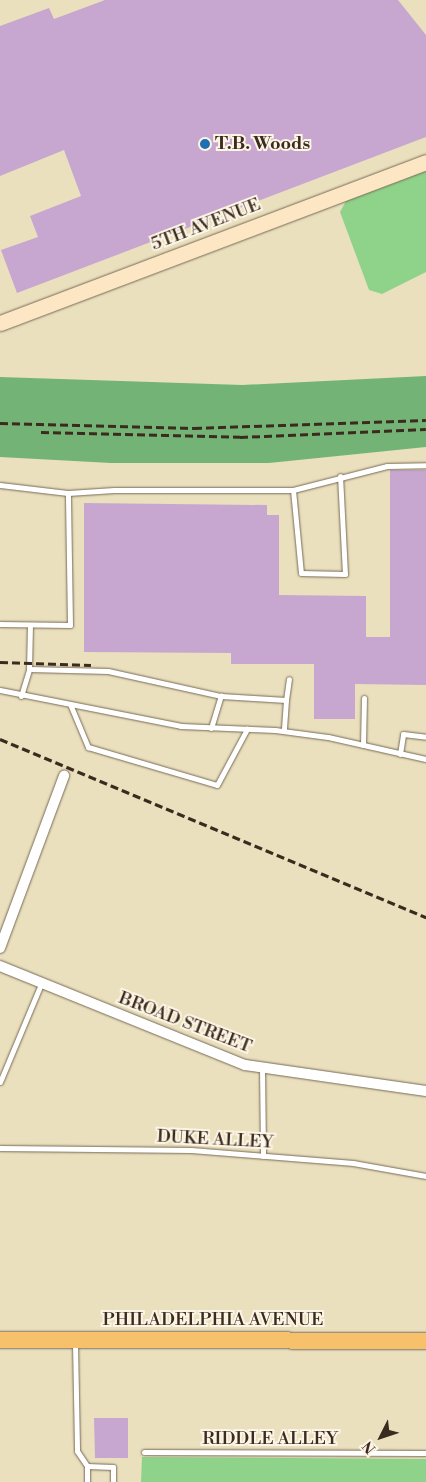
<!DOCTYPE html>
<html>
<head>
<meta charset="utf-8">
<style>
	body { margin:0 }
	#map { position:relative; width:426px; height:1482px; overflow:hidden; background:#eae0be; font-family:"Libre Bodoni",serif }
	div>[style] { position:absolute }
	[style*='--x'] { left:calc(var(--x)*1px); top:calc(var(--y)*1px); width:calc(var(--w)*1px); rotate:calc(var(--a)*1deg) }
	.green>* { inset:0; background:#8fd28a }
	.forest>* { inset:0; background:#73b476 }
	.building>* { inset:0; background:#c7a7cf }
	.roads { filter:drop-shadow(0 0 1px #786a56) drop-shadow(0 0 1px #786a56) }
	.lane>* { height:5px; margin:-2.5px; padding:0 2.5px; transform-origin:2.5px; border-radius:2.5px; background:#fff }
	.street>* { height:10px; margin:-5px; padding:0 5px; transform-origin:5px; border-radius:5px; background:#fff }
	.secondary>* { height:15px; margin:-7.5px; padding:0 7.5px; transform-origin:7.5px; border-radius:7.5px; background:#fce6c4 }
	.primary>* { height:16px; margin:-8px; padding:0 8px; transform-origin:8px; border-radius:8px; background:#f7c06b }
	.rail>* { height:3px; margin-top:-1.5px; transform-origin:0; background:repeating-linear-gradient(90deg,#3b2a1e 0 8px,transparent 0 12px) }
	.dots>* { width:14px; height:14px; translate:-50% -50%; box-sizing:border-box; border:2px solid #fcf5e5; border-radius:50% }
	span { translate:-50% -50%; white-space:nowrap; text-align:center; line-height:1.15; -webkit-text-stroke:4px #fcf5e5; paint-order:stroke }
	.poi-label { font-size:18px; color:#3b2a1e; font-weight:700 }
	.left { translate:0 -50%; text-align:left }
	.street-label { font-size:18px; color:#3b2a1e }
	.north { position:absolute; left:356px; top:1412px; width:50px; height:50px; -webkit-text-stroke:4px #fcf5e5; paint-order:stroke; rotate:229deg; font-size:14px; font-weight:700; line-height:20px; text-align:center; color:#3b2a1e }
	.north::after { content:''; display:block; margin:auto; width:18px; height:22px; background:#3b2a1e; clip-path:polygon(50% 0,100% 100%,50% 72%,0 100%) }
</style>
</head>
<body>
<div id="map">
	<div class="green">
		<div style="clip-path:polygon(426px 171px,426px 272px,382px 294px,369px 290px,340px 212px,346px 201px)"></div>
		<div style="clip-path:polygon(142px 1457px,426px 1459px,426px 1482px,141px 1482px)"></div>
	</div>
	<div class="forest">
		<div style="clip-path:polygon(426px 376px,426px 447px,269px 463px,111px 463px,0 457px,0 377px,242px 385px)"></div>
	</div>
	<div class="building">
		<div style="clip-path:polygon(105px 0,398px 0,426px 35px,426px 137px,17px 293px,1px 250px,38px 237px,30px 216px,81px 196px,64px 150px,0 176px,0 26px,49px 8px,54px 19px)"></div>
		<div style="clip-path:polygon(390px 470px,426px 470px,426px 685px,355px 684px,355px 719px,314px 719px,314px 664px,231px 664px,231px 653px,84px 652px,84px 503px,267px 505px,267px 515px,279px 515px,279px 595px,366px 596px,366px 637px,390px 637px)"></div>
		<div style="clip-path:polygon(94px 1418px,128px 1418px,128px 1458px,95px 1458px)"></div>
	</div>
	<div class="roads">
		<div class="lane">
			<div style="--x:0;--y:485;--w:68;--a:6.7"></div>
			<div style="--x:68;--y:493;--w:46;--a:-3.7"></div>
			<div style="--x:114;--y:490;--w:179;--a:0"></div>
			<div style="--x:293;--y:490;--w:97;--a:-14.3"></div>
			<div style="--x:387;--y:466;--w:39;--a:-1"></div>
			<div style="--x:293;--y:490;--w:83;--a:84.5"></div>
			<div style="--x:301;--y:573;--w:44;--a:1.3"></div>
			<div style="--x:345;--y:574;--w:98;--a:-92.9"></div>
			<div style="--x:0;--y:624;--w:70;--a:0.8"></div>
			<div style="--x:70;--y:625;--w:132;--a:-90.9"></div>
			<div style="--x:29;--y:669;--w:44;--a:-88.7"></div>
			<div style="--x:0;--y:690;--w:185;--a:11.2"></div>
			<div style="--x:181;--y:726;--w:94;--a:2.4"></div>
			<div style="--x:275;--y:730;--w:53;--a:7.5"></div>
			<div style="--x:328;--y:737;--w:100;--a:12.7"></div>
			<div style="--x:21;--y:696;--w:28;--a:-73"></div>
			<div style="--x:29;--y:669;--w:79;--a:1.5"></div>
			<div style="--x:108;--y:671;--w:116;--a:12.5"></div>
			<div style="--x:286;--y:700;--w:21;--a:-82"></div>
			<div style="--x:70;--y:704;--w:47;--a:67.3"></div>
			<div style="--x:88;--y:747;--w:134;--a:16.4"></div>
			<div style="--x:217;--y:785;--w:64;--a:-61.8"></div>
			<div style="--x:211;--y:728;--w:34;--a:-73"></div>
			<div style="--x:221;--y:696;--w:65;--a:3.5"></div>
			<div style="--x:286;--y:700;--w:31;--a:94"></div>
			<div style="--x:363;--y:745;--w:47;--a:-88.8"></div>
			<div style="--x:400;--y:754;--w:20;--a:-81"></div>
			<div style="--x:403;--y:734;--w:23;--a:7"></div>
			<div style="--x:262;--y:1068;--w:88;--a:89.3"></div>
			<div style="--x:0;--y:1082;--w:106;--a:-67.3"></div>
			<div style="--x:0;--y:1148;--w:191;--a:0.6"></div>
			<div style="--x:191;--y:1150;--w:163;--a:4.6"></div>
			<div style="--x:353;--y:1163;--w:74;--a:10.1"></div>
			<div style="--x:75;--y:1343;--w:108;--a:88.9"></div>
			<div style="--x:77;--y:1451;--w:18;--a:56"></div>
			<div style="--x:87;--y:1466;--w:16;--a:90"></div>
			<div style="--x:144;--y:1452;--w:282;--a:0.2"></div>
			<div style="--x:87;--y:1466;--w:26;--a:2"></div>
			<div style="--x:113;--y:1467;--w:15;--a:90"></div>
		</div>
		<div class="street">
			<div style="--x:0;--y:948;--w:184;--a:-69.6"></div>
			<div style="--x:0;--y:966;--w:264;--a:22"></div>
			<div style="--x:245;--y:1065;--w:183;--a:8.2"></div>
		</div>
		<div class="secondary">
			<div style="--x:0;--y:323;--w:455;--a:-20.7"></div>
		</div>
		<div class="primary">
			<div style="--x:0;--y:1340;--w:426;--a:0.1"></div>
		</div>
	</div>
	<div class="rail">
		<div style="--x:0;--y:423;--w:194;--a:1.5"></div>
		<div style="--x:194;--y:428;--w:232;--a:-2"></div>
		<div style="--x:41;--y:432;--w:199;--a:1.4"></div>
		<div style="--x:240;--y:437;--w:186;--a:-2.5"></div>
		<div style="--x:0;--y:662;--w:91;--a:1.9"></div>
		<div style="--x:0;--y:739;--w:462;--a:22.7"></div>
	</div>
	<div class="dots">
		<div style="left:205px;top:144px;background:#1f6fb2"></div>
	</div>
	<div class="poi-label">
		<span class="left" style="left:215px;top:144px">T.B. Woods</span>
	</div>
	<div class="street-label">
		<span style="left:206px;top:225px;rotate:-21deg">5TH AVENUE</span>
		<span style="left:185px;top:1023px;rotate:21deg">BROAD STREET</span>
		<span style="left:215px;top:1140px;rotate:3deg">DUKE ALLEY</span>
		<span style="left:213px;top:1320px">PHILADELPHIA AVENUE</span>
		<span style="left:270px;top:1439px">RIDDLE ALLEY</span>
	</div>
	<div class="north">N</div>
</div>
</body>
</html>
